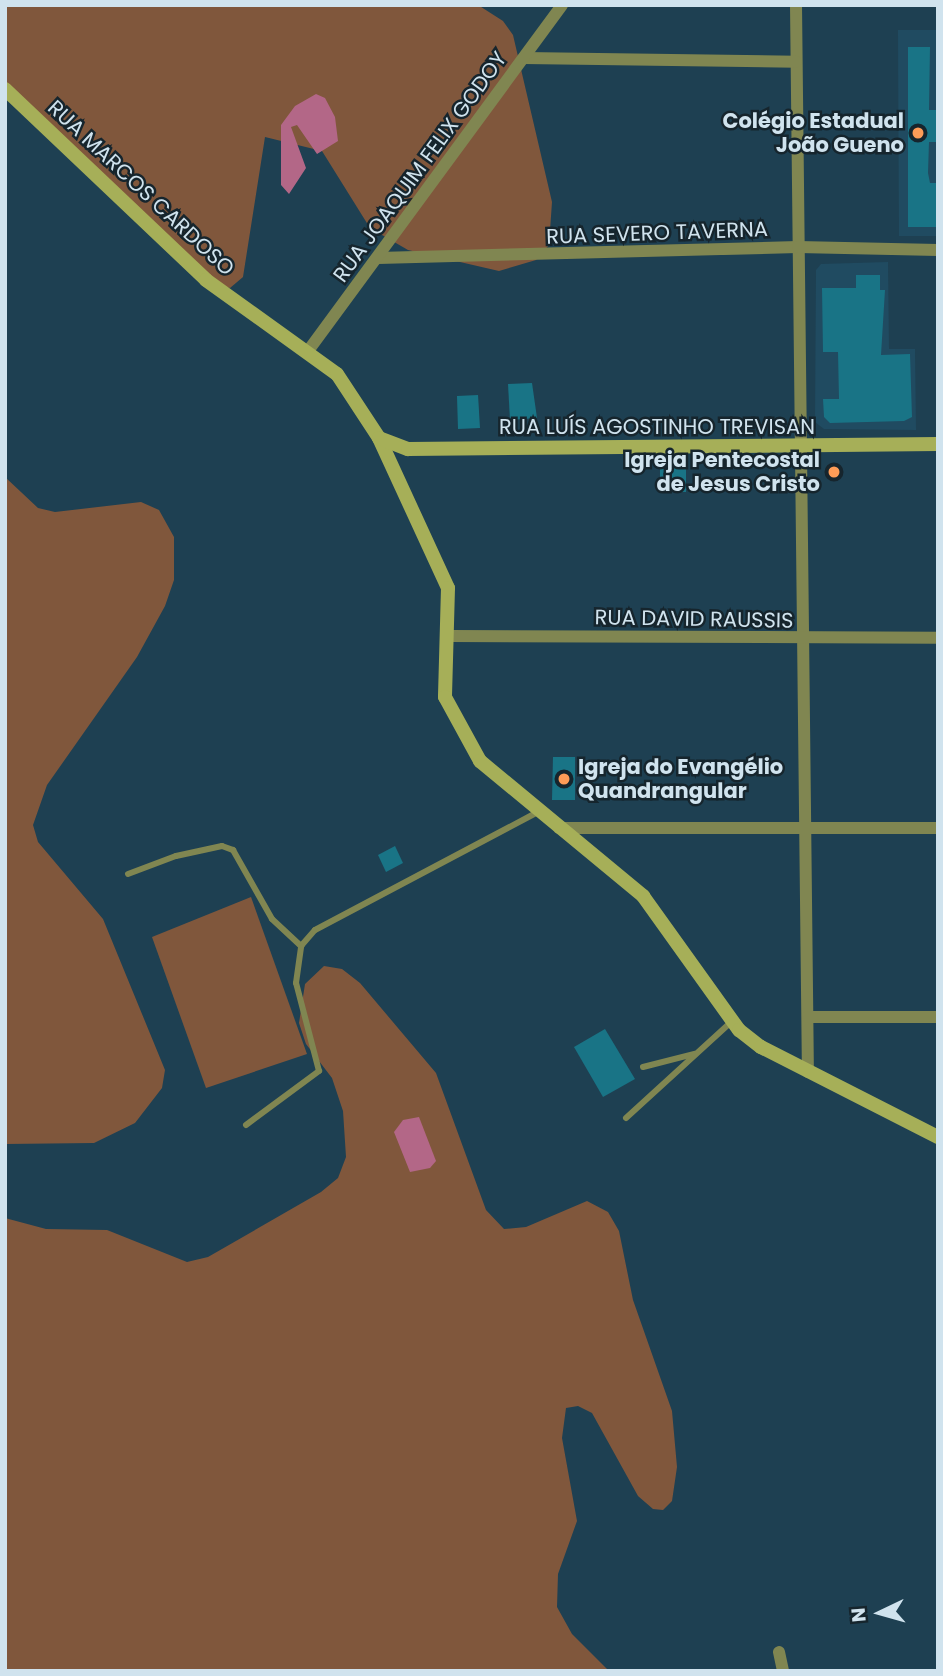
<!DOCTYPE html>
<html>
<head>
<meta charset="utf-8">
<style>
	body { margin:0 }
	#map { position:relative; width:943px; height:1676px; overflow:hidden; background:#1e4052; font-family:Poppins,sans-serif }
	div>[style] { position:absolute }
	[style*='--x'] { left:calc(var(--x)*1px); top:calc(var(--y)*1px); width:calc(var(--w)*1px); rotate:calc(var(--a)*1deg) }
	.built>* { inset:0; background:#204b61 }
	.green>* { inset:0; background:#80573c }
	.water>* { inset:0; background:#b36787 }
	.building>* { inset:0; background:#197486 }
	.lane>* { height:6px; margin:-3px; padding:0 3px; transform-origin:3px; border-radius:3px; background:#808651 }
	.street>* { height:12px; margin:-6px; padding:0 6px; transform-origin:6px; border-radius:6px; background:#808651 }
	.secondary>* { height:14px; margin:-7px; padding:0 7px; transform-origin:7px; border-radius:7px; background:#a6af58 }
	.dots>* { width:19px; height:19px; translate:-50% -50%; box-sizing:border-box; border:4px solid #16252d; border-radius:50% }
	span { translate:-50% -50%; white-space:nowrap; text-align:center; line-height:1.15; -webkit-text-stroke:5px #16252d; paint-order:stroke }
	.poi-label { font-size:21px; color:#d0e3ee; font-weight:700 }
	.right { translate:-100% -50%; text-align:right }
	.left { translate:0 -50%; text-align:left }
	.street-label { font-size:21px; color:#d0e3ee }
	.frame { position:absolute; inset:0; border:7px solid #d0e3ee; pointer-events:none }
	.north { position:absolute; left:845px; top:1578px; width:70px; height:70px; -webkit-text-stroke:5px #16252d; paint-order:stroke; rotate:265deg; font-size:19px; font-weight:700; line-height:28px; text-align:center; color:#d0e3ee }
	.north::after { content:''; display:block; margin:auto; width:24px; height:32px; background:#d0e3ee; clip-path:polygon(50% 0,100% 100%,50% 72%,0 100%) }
</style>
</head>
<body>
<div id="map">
	<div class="built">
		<div style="clip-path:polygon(898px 30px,938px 30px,938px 236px,899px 236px)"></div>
		<div style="clip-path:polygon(888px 262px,889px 349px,915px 349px,916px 430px,824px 429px,815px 422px,816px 270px,821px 264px)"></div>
	</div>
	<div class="green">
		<div style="clip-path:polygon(5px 5px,478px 5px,503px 21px,513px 35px,552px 202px,549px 245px,536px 260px,499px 271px,408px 250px,370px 228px,322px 151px,265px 137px,243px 277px,230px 288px,201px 283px,5px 87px)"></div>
		<div style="clip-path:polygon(5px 477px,38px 508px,55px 512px,141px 502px,159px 510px,174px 537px,174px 580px,165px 606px,137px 657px,47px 785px,33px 825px,38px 842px,103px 919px,165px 1070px,162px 1088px,135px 1123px,94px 1143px,5px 1144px)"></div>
		<div style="clip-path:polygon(251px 897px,307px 1054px,206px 1088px,152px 937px)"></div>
		<div style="clip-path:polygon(324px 966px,342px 969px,360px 983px,436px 1073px,486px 1210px,504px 1229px,526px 1227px,587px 1201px,608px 1212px,619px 1231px,633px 1300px,672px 1411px,677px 1467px,672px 1501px,663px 1510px,653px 1509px,638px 1496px,592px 1413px,578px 1406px,566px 1408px,562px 1438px,577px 1521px,558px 1574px,557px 1607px,572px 1634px,609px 1671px,5px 1671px,5px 1218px,46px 1229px,107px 1230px,187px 1262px,208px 1257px,321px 1192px,338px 1178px,346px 1157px,343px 1111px,332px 1078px,306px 1044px,299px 1023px,305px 984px)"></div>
	</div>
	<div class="water">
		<div style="clip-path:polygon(316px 94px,325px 98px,335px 117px,338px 141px,317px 154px,297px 125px,291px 127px,306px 168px,289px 194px,281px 185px,281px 125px,295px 106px)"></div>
		<div style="clip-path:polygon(419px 1117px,436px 1161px,430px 1168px,410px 1172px,394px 1132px,403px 1120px)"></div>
	</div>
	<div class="building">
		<div style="clip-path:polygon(908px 47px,930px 47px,929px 110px,938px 110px,938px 142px,929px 142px,928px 173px,930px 183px,938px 183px,938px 227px,908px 227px)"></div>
		<div style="clip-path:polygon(856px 275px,880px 275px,880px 290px,885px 290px,881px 355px,910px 354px,912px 417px,904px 421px,830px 423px,824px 417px,823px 399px,839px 399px,838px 352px,823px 352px,822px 288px,856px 288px)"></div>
		<div style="clip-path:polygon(532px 383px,537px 418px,510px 420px,508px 384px)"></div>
		<div style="clip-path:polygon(478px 395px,480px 428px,458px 429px,457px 396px)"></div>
		<div style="clip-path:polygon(660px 468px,686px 468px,686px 492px,660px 492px)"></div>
		<div style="clip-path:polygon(553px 757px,575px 757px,575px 800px,552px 800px)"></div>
		<div style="clip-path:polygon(395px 846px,403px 863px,386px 872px,378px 855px)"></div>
		<div style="clip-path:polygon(605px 1029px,635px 1079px,603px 1097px,574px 1047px)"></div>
	</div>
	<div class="lane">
		<div style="--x:128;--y:874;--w:51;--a:-20.6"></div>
		<div style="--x:176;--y:856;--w:47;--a:-12.3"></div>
		<div style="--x:222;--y:846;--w:12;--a:20"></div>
		<div style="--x:233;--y:850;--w:79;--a:60.5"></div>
		<div style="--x:272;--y:919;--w:40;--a:43"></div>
		<div style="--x:643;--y:1067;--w:53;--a:-14.3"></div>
		<div style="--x:626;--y:1118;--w:142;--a:-42.4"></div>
		<div style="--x:246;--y:1125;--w:91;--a:-36.5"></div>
		<div style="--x:319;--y:1071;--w:91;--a:-104.6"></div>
		<div style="--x:296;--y:983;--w:37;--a:-82"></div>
		<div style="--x:301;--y:946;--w:21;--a:-49"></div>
		<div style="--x:315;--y:930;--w:250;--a:-27.9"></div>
	</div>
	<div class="street">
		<div style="--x:796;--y:5;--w:1067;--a:89.36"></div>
		<div style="--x:524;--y:58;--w:272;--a:0.8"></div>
		<div style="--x:378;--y:258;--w:420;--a:-1.5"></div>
		<div style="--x:798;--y:247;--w:140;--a:1.2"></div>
		<div style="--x:308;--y:351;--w:429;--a:-53.7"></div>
		<div style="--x:450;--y:636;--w:488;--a:0.2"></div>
		<div style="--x:559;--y:828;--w:379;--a:0"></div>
		<div style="--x:808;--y:1017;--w:130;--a:0"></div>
		<div style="--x:779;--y:1652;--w:19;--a:78"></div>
	</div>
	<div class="secondary">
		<div style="--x:5;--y:89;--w:277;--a:43.5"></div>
		<div style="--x:206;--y:280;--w:161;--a:35.7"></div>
		<div style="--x:337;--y:374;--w:77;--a:56.7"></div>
		<div style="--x:379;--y:438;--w:165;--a:65.3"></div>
		<div style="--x:448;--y:588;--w:109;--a:91.6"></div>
		<div style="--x:445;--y:697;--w:73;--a:61.3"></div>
		<div style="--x:480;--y:761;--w:212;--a:39.6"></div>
		<div style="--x:643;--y:896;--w:165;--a:54.4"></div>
		<div style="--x:739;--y:1030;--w:28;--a:38"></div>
		<div style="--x:761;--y:1047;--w:199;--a:27"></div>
		<div style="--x:379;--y:438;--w:31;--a:21"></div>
		<div style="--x:408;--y:449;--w:530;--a:-0.54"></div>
	</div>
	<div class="dots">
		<div style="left:918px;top:133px;background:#fe9c57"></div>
		<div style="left:834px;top:472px;background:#fe9c57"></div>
		<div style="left:564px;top:779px;background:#fe9c57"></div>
	</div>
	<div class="poi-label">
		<span class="right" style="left:904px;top:133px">Colégio Estadual<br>João Gueno</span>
		<span class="right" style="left:820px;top:472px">Igreja Pentecostal<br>de Jesus Cristo</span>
		<span class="left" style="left:578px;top:779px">Igreja do Evangélio<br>Quandrangular</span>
	</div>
	<div class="street-label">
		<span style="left:420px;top:167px;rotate:-54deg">RUA JOAQUIM FELIX GODOY</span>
		<span style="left:141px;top:188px;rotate:43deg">RUA MARCOS CARDOSO</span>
		<span style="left:657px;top:233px;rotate:-2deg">RUA SEVERO TAVERNA</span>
		<span style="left:657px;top:427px">RUA LUÍS AGOSTINHO TREVISAN</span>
		<span style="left:694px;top:619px;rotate:1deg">RUA DAVID RAUSSIS</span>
	</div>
	<div class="frame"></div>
	<div class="north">N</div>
</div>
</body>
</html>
